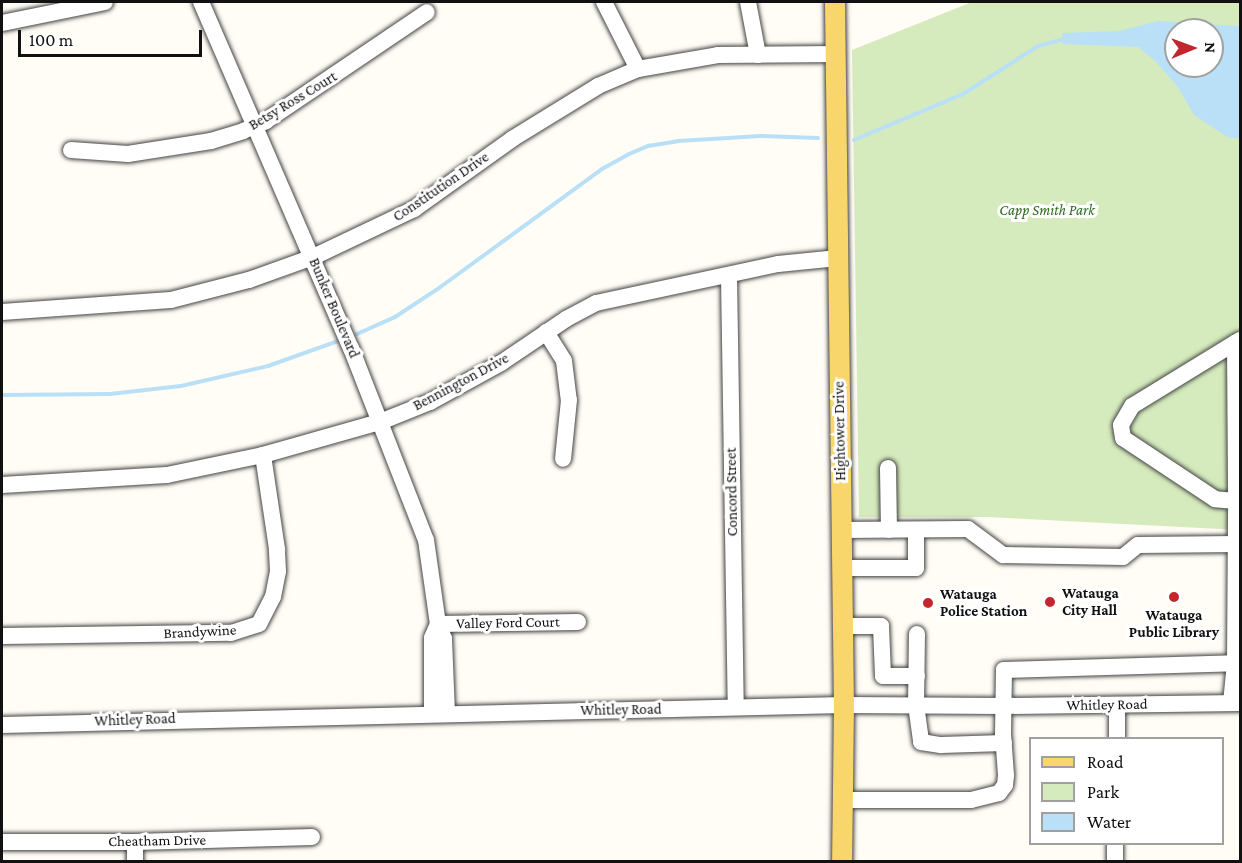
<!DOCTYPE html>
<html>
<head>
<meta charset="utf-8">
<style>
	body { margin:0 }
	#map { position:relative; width:1242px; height:863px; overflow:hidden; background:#fffdf5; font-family:"Crimson Pro",serif }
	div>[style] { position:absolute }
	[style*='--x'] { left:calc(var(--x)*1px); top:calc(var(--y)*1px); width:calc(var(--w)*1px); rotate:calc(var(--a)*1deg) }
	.green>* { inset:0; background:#d5ebbd }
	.water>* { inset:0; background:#b9e0f7 }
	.stream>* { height:4px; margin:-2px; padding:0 2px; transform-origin:2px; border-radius:2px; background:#b9e0f7 }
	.roads { filter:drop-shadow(0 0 2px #444) drop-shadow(0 0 2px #444) }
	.minor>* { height:16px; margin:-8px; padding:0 8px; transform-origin:8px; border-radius:8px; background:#fff }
	.major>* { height:20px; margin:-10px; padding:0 10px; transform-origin:10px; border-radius:10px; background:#f9d66b }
	.dots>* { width:16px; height:16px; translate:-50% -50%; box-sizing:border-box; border:3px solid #fff; border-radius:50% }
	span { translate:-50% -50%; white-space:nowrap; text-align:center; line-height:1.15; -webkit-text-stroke:6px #fff; paint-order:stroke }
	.street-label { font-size:15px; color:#111 }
	.park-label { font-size:15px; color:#2f6b1f; font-style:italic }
	.poi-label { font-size:15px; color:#111; font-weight:700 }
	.left { translate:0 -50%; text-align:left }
	.frame { position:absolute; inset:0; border:3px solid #111; pointer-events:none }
	.legend { position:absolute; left:1029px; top:737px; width:195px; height:108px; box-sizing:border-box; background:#fff; border:2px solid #a0a0a0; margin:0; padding:8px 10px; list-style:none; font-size:18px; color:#111 }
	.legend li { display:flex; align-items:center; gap:12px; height:30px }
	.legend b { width:30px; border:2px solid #a0a0a0 }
	.north { position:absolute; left:1164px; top:18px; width:60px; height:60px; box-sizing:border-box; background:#fff; border:2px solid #a0a0a0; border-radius:50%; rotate:89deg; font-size:16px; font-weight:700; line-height:24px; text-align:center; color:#111 }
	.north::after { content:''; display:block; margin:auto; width:21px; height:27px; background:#c4262e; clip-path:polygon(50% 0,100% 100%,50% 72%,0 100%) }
	.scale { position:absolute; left:18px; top:30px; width:184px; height:27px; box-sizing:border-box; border:3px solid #111; border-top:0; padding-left:8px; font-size:18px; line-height:21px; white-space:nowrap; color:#111; -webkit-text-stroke:4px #fff; paint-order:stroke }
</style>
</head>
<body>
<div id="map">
	<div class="green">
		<div style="clip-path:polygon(evenodd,972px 2px,1240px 2px,1240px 530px,987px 517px,859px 517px,852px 50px,972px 2px,1176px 30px,1212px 30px,1212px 66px,1176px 66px,1176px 30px)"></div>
	</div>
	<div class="water">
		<div style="clip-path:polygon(evenodd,1158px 21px,1240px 26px,1240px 139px,1227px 137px,1194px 115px,1178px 87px,1155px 61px,1138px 47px,1062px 44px,1062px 33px,1119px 31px,1158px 21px,1176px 30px,1212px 30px,1212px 66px,1176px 66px,1176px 30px)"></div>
	</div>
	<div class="stream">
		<div style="--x:854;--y:140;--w:118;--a:-22.9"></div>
		<div style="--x:963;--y:94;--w:89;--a:-32.6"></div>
		<div style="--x:1038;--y:46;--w:28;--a:-15"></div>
		<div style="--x:357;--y:334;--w:42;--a:-24.1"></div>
		<div style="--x:395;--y:317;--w:53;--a:-33.4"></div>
		<div style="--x:439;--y:288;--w:202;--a:-36.1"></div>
		<div style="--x:602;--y:169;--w:31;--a:-29"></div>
		<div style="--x:629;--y:154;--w:21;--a:-23"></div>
		<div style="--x:648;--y:146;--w:30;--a:-9"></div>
		<div style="--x:678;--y:141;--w:83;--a:-3.4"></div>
		<div style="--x:761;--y:136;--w:57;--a:2"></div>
		<div style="--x:2;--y:395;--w:108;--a:-0.5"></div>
		<div style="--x:110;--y:394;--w:71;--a:-6.4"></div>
		<div style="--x:181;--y:386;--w:89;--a:-12.9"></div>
		<div style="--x:268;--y:366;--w:77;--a:-19.6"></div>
	</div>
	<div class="roads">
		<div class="minor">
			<div style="--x:201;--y:2;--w:377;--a:66.6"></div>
			<div style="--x:351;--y:348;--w:206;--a:68.7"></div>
			<div style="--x:426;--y:540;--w:85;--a:81.9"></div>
			<div style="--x:438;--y:624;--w:16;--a:68"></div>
			<div style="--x:444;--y:639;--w:75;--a:87.7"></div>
			<div style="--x:604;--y:2;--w:75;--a:63.1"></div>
			<div style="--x:748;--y:2;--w:54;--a:79.3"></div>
			<div style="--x:2;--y:23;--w:105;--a:-11.5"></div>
			<div style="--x:71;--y:150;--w:57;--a:4"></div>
			<div style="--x:128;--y:154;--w:84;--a:-8.9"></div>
			<div style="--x:211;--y:141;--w:34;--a:-17"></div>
			<div style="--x:243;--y:131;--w:25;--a:-23"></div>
			<div style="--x:266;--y:121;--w:194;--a:-34.1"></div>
			<div style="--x:729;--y:276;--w:431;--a:89.1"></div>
			<div style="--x:2;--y:312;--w:169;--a:-4.1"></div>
			<div style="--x:171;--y:300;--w:81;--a:-14.4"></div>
			<div style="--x:249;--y:280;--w:68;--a:-19.8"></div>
			<div style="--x:313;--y:257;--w:112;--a:-25.4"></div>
			<div style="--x:414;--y:209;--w:120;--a:-35.5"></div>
			<div style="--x:512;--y:139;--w:101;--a:-31.6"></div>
			<div style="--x:598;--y:86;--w:43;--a:-23"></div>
			<div style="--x:638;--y:69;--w:81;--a:-9.9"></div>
			<div style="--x:718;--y:55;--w:118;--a:-0.5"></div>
			<div style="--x:546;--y:332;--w:34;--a:58"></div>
			<div style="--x:564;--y:361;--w:39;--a:83"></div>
			<div style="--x:569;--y:400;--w:59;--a:95.8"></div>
			<div style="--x:1235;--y:343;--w:158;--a:89.6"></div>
			<div style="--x:1236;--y:501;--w:21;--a:-175"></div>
			<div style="--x:1215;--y:499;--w:110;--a:-146.5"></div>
			<div style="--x:1123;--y:438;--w:13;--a:-99"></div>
			<div style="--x:1121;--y:425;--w:22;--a:-60"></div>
			<div style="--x:1132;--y:406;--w:121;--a:-31.5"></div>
			<div style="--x:1235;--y:343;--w:6;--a:-31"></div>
			<div style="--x:888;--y:468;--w:62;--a:89.1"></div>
			<div style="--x:2;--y:485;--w:165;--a:-3.5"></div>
			<div style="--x:167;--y:475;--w:98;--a:-11.8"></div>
			<div style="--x:263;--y:455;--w:122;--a:-15.8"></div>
			<div style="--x:380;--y:422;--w:54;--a:-21.8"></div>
			<div style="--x:430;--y:402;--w:81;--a:-28.8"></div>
			<div style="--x:501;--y:363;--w:78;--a:-34.1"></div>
			<div style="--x:566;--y:319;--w:34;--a:-28"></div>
			<div style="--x:596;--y:303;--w:186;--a:-12.1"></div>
			<div style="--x:778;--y:264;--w:60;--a:-5.7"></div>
			<div style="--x:842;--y:530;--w:126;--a:-0.5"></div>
			<div style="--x:968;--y:529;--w:44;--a:36.6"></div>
			<div style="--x:1003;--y:555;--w:120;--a:1"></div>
			<div style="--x:1123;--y:557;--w:19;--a:-39"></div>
			<div style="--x:1138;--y:545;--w:99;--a:-0.6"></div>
			<div style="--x:842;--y:568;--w:74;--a:0"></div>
			<div style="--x:916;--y:568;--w:38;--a:-90"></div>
			<div style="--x:438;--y:624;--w:140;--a:-0.8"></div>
			<div style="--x:843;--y:626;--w:38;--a:0"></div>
			<div style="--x:881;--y:626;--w:50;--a:87.7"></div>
			<div style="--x:883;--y:676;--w:34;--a:0"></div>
			<div style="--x:917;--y:634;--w:71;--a:90.8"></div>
			<div style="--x:916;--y:705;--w:37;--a:82"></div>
			<div style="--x:921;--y:742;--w:20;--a:9"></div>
			<div style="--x:941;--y:745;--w:63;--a:-1.8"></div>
			<div style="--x:2;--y:636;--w:229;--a:-0.8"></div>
			<div style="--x:231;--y:633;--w:29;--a:-18"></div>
			<div style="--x:259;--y:624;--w:30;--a:-63"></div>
			<div style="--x:273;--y:597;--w:26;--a:-79"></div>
			<div style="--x:278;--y:571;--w:22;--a:-93"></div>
			<div style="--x:277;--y:549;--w:95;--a:-98.5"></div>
			<div style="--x:1231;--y:703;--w:40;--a:-84.3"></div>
			<div style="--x:1235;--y:663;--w:162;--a:-89.6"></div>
			<div style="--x:432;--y:714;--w:76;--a:-90"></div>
			<div style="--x:432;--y:638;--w:15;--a:-67"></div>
			<div style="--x:2;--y:725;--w:842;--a:-1.36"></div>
			<div style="--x:844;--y:705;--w:159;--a:0.4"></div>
			<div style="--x:1003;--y:706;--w:237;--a:-0.7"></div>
			<div style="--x:1117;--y:738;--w:33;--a:-90"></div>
			<div style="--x:843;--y:800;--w:128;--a:0"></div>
			<div style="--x:971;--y:800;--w:29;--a:-14"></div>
			<div style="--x:999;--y:793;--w:10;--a:-53"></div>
			<div style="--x:1005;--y:785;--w:10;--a:-84"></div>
			<div style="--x:1006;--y:775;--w:41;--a:-94.2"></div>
			<div style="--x:1003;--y:734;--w:64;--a:-89.1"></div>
			<div style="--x:1004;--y:670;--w:231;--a:-1.7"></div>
			<div style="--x:2;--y:842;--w:133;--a:0"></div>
			<div style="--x:135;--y:842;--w:177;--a:-1.6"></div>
			<div style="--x:135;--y:842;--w:20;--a:90"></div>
			<div style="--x:1115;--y:862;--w:18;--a:-90"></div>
		</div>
		<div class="major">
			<div style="--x:835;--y:2;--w:703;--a:89.27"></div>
			<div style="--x:844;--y:705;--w:157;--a:90.7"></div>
		</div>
	</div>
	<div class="dots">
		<div style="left:1174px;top:597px;background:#c4262e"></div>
		<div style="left:1050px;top:602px;background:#c4262e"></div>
		<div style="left:928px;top:603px;background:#c4262e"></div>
	</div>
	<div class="street-label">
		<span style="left:293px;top:101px;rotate:-31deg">Betsy Ross Court</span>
		<span style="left:441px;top:187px;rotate:-34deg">Constitution Drive</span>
		<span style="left:334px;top:308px;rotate:67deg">Bunker Boulevard</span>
		<span style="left:461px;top:382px;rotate:-28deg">Bennington Drive</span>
		<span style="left:840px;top:431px;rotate:-91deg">Hightower Drive</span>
		<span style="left:732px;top:492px;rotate:-91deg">Concord Street</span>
		<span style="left:508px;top:623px;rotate:-1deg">Valley Ford Court</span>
		<span style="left:200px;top:632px;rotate:-3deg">Brandywine</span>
		<span style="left:1107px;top:705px;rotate:-1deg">Whitley Road</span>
		<span style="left:621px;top:710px;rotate:-1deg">Whitley Road</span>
		<span style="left:135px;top:720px;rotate:-2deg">Whitley Road</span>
		<span style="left:157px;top:841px;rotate:-1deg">Cheatham Drive</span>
	</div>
	<div class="park-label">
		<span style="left:1047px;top:211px">Capp Smith Park</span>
	</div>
	<div class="poi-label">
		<span class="left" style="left:1062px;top:602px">Watauga<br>City Hall</span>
		<span class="left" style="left:940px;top:603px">Watauga<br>Police Station</span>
		<span style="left:1174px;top:624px">Watauga<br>Public Library</span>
	</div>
	<div class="frame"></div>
	<ul class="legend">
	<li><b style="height:8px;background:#f9d66b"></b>Road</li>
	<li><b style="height:16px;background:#d5ebbd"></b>Park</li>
	<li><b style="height:16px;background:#b9e0f7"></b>Water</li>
	</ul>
	<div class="north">N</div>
	<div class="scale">100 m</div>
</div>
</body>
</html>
